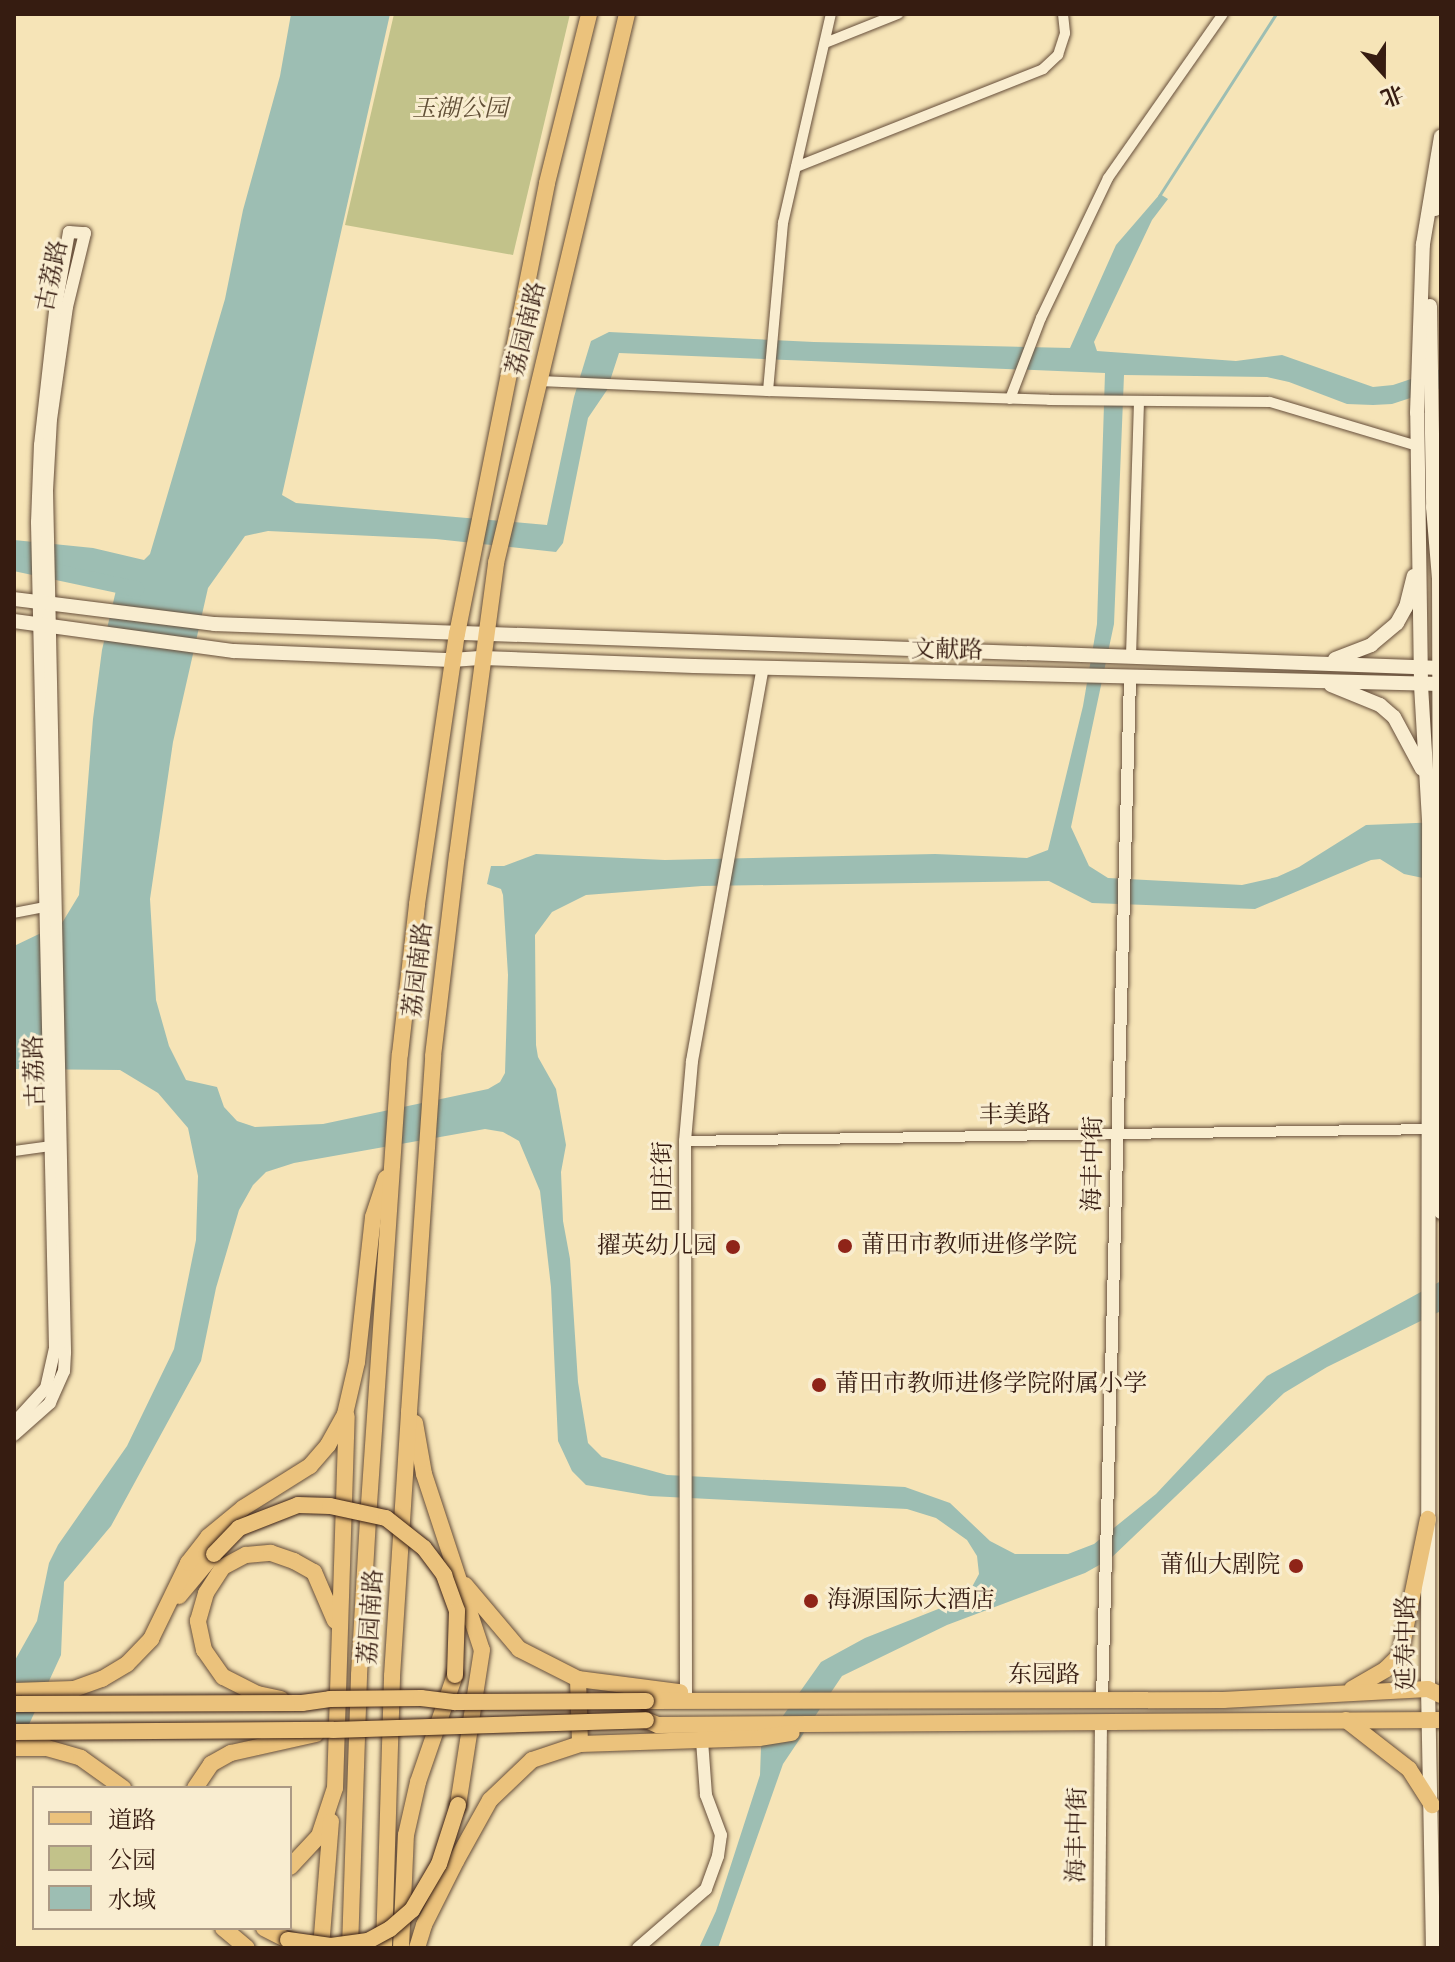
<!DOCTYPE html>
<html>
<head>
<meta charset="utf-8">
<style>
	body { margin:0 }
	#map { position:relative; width:1455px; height:1962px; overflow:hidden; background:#f6e4b7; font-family:"IM FELL DW Pica","Noto Serif SC",serif }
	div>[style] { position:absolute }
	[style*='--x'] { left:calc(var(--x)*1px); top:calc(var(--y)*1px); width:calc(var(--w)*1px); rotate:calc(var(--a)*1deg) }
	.green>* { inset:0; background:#c2c28a }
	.water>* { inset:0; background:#9dbeb3 }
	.stream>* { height:3px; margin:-1.5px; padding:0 1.5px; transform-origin:1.5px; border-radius:1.5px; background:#9dbeb3 }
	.river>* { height:16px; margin:-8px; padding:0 8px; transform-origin:8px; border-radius:8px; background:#9dbeb3 }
	.roads { filter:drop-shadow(0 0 2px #664e3a) drop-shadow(0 0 2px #664e3a) }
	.minor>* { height:10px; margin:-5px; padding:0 5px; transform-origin:5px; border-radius:5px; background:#f9edd0 }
	.tertiary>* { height:12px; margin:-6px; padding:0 6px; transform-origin:6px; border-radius:6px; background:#f9edd0 }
	.secondary>* { height:14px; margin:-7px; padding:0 7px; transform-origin:7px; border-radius:7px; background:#f9edd0 }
	.primary>* { height:16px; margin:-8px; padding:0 8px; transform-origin:8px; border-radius:8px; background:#ebc27c }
	.bridges { filter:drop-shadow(0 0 2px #361c11) drop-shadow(0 0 2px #361c11) }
	.primary-bridge>* { height:16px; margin:-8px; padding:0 8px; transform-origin:8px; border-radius:8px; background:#ebc27c }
	.dots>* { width:22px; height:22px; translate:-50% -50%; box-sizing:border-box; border:4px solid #f9edd0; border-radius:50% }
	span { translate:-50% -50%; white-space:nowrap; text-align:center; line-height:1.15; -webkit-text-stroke:6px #f9edd0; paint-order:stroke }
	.park-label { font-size:24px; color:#604e35; font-style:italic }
	.street-label { font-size:24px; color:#361c11 }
	.poi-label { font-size:24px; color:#361c11 }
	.left { translate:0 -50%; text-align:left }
	.right { translate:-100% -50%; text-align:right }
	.frame { position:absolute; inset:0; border:16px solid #361c11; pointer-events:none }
	.legend { position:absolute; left:32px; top:1786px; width:260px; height:144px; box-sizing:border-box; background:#f9edd0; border:2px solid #ab9984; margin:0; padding:10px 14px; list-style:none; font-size:24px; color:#361c11 }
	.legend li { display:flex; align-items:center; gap:16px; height:40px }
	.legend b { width:40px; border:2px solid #ab9984 }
	.north { position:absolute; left:1343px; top:32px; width:80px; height:80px; -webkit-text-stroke:6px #f9edd0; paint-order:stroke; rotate:159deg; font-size:22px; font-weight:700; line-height:32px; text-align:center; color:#361c11 }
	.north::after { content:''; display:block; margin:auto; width:28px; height:36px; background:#361c11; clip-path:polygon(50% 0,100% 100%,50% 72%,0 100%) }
</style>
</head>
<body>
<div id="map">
	<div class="green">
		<div style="clip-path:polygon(394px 14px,570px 14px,513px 255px,345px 225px)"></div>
	</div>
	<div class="water">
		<div style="clip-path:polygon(evenodd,291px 14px,390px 14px,282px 495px,296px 503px,547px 525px,574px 397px,591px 341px,609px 332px,814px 342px,1070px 348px,1116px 245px,1160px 194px,1168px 199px,1152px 220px,1094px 342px,1097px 351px,1236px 361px,1282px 355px,1373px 387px,1393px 385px,1441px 369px,1441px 388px,1392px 404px,1373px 405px,1347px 404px,1289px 382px,1267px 377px,1124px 375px,1114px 624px,1071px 827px,1089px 866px,1108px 878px,1242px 885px,1277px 877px,1299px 867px,1366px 825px,1441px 822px,1423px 878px,1404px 874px,1380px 859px,1371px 860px,1255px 909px,1092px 903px,1049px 881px,702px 886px,586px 895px,552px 912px,535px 935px,536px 1045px,538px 1057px,556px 1089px,566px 1145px,561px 1172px,563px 1221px,570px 1259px,578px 1382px,588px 1443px,602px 1457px,667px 1475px,905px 1487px,950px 1503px,990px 1541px,1015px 1554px,1068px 1554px,1094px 1544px,1156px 1494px,1267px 1376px,1441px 1281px,1441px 1311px,1327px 1367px,1284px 1393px,1110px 1559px,1085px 1573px,947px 1625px,842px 1676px,783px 1764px,718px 1948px,699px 1948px,716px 1911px,760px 1775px,761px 1747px,821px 1662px,865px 1638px,966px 1598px,979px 1574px,977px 1556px,967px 1540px,936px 1518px,907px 1509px,650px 1496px,586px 1485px,572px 1471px,558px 1441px,551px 1287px,540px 1191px,519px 1141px,503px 1132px,485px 1129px,294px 1163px,266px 1172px,253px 1185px,239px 1210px,216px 1288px,201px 1361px,111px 1526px,64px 1582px,61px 1655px,14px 1757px,14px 1662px,37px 1621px,49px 1563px,58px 1545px,127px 1446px,174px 1349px,196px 1240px,198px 1176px,188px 1128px,158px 1093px,120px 1070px,14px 1069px,14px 946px,62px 923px,79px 895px,93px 719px,102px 650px,117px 586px,96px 573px,14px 564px,14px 540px,93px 548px,144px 560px,150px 554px,225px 299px,243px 210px,280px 76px,291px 14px,619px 353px,1105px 373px,1097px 624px,1083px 706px,1048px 850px,1027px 858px,935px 854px,665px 860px,536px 854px,504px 866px,491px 866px,487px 884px,501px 889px,503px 895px,508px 975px,505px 1073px,500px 1082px,488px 1089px,323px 1124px,255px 1127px,237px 1121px,224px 1107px,217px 1087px,186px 1080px,169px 1046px,156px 1000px,150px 899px,173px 742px,208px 588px,245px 536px,268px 531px,436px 539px,556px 552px,563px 543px,588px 418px,607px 390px,619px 353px)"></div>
	</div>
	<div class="stream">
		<div style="--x:1159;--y:196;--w:216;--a:-57.3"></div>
	</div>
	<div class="river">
		<div style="--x:14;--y:563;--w:125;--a:12"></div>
	</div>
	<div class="roads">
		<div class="minor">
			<div style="--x:825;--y:43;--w:79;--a:-21.7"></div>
			<div style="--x:796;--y:167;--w:266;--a:-21.6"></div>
			<div style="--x:1043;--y:69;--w:21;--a:-43"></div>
			<div style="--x:1058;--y:55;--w:23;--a:-72"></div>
			<div style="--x:1065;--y:33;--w:19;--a:-96"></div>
			<div style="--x:539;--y:381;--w:229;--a:2.5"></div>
			<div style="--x:768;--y:391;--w:169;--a:-84.9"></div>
			<div style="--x:783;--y:223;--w:214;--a:-77.1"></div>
			<div style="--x:768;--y:391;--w:281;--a:1.8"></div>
			<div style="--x:1049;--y:400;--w:221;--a:0.5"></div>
			<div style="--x:1270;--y:402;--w:154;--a:16.6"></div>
			<div style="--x:1010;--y:399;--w:87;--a:-69.1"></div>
			<div style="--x:1041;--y:318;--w:155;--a:-64.4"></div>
			<div style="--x:1108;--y:178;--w:200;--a:-55"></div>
			<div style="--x:1131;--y:656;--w:255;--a:-88.2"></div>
			<div style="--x:14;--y:913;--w:32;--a:-11"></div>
			<div style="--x:685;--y:1141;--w:750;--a:-0.92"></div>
			<div style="--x:14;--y:1151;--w:44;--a:-7.8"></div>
		</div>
		<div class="tertiary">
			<div style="--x:14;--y:1423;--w:47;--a:-47.6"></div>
			<div style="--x:46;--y:1388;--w:41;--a:-77.3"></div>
			<div style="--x:55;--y:1348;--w:826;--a:-91.25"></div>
			<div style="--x:37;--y:522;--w:77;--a:-87.8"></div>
			<div style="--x:40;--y:445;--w:134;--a:-83.6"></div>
			<div style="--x:55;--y:312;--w:81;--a:-80.1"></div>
			<div style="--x:69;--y:232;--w:16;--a:4"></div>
			<div style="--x:85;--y:233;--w:76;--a:103.7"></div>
			<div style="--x:67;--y:307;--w:113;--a:98.1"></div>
			<div style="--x:51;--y:419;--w:72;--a:93.2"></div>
			<div style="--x:47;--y:491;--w:862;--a:88.8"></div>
			<div style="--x:65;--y:1353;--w:18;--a:93"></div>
			<div style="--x:64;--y:1371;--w:35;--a:114"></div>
			<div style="--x:50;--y:1403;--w:48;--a:138.4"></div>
			<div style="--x:686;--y:1693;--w:552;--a:-90.1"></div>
			<div style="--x:685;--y:1141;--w:80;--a:-85"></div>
			<div style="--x:692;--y:1061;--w:399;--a:-79.8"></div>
			<div style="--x:1102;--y:1700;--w:1022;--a:-88.43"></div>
			<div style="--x:638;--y:1948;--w:90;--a:-40.9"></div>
			<div style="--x:706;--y:1889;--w:35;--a:-70"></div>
			<div style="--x:718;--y:1856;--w:21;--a:-82"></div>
			<div style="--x:721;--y:1835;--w:43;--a:-110.6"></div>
			<div style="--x:706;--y:1795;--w:54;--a:-94.2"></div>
			<div style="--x:1099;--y:1948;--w:226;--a:-89.5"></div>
		</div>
		<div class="secondary">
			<div style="--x:1435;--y:209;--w:28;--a:-77"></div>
			<div style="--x:1430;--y:306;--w:201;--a:89.1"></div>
			<div style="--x:1433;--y:507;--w:72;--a:85.2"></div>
			<div style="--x:1439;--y:579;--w:633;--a:89.82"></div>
			<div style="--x:14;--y:599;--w:202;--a:7.1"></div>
			<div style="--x:214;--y:624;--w:1228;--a:2.05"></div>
			<div style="--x:14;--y:621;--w:222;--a:7.8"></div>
			<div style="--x:234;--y:651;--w:218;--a:2.4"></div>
			<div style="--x:452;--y:660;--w:31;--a:-4"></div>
			<div style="--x:483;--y:658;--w:211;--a:2.2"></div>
			<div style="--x:694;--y:666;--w:747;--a:1.38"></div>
			<div style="--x:1335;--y:659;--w:39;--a:-21"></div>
			<div style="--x:1371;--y:645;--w:34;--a:-40"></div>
			<div style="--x:1397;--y:623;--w:18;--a:-61"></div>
			<div style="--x:1406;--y:607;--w:32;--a:-76"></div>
			<div style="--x:1331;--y:685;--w:53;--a:22.2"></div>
			<div style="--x:1380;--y:705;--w:18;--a:41"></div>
			<div style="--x:1394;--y:717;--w:59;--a:61.7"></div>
			<div style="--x:1433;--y:1948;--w:259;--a:-91.1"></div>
			<div style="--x:1428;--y:1689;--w:869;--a:-89.93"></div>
			<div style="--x:1429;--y:820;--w:136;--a:-93.4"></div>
			<div style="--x:1421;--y:684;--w:271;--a:-90.8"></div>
			<div style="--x:1417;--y:413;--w:169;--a:-88"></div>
			<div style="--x:1423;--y:244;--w:109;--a:-80.5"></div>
		</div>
		<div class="primary">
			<div style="--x:415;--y:1423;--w:52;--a:80"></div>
			<div style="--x:424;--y:1474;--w:185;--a:71.8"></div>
			<div style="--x:482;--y:1650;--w:157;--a:98.8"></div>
			<div style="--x:465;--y:1585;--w:84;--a:49.8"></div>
			<div style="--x:519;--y:1649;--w:66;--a:27"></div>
			<div style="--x:578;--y:1679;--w:103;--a:7.3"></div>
			<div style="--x:179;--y:1596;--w:55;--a:-50.2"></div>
			<div style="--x:578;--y:1679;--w:65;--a:88.2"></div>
			<div style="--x:1352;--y:1689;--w:39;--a:-30"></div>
			<div style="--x:1386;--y:1669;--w:20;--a:-45"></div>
			<div style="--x:1400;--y:1655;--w:139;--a:-78.4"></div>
			<div style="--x:14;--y:1691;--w:60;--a:-1.9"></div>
			<div style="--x:74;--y:1689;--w:30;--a:-20"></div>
			<div style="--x:102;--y:1679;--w:29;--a:-31"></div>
			<div style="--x:127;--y:1664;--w:35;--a:-46"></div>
			<div style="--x:151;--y:1639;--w:85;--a:-64"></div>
			<div style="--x:188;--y:1563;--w:33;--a:-52"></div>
			<div style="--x:208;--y:1537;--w:45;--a:-39.6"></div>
			<div style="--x:243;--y:1508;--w:79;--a:-32.1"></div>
			<div style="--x:310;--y:1466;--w:28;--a:-49"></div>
			<div style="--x:328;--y:1445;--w:35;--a:-61"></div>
			<div style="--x:345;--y:1414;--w:53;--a:-77"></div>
			<div style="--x:357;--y:1362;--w:146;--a:-83.7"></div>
			<div style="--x:373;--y:1217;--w:41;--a:-71.6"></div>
			<div style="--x:281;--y:1699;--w:25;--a:-168"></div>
			<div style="--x:257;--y:1694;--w:38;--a:-153"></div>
			<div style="--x:223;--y:1677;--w:33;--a:-125"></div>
			<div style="--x:204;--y:1650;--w:30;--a:-102"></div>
			<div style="--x:198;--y:1621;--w:29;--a:-74"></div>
			<div style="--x:206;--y:1593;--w:31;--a:-57"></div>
			<div style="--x:223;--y:1567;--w:26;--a:-28"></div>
			<div style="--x:246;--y:1555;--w:25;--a:-5"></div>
			<div style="--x:271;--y:1553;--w:24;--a:19"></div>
			<div style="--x:294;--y:1561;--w:23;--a:29"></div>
			<div style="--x:314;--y:1572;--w:53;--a:66.8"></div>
			<div style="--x:646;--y:1701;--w:577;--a:-0.1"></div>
			<div style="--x:1223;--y:1700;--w:205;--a:-3.1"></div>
			<div style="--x:1428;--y:1689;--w:14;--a:25"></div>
			<div style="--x:646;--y:1720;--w:13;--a:23"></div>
			<div style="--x:658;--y:1725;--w:783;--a:-0.37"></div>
			<div style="--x:1346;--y:1720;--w:80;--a:37.9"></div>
			<div style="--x:1409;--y:1769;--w:43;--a:57.4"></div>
			<div style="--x:14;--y:1748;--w:33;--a:0"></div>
			<div style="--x:47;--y:1748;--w:35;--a:16"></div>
			<div style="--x:81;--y:1758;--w:52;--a:35.5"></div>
			<div style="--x:195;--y:1788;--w:29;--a:-56"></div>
			<div style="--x:211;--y:1764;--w:23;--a:-29"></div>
			<div style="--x:231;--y:1753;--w:87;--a:-12.6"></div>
			<div style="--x:290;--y:1867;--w:42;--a:-46.9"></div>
			<div style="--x:319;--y:1836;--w:51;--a:-71.6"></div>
			<div style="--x:335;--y:1788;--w:372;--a:-88.2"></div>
			<div style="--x:223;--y:1928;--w:31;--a:40"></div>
			<div style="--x:264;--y:1928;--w:27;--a:27"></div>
			<div style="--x:321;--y:1948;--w:127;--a:-85.5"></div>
			<div style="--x:350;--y:1948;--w:273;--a:-88.1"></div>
			<div style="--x:359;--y:1675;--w:156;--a:-86.7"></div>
			<div style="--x:368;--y:1519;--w:466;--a:-86.1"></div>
			<div style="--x:400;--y:1054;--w:151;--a:-83.5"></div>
			<div style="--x:417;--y:904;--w:273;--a:-81.6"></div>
			<div style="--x:457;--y:634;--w:460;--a:-78.7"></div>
			<div style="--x:547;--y:183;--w:174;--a:-76"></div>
			<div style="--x:384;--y:1948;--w:272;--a:-88.3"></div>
			<div style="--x:392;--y:1676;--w:265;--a:-86.3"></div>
			<div style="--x:409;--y:1412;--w:357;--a:-86.1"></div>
			<div style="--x:433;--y:1056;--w:201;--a:-83.2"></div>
			<div style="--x:457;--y:856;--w:296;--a:-82.4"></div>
			<div style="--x:496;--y:563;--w:564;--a:-76.58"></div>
			<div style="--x:401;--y:1948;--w:113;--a:-87.5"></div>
			<div style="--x:406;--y:1835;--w:54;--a:-77.2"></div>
			<div style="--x:418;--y:1782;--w:113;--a:-70.9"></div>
			<div style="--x:417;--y:1948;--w:24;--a:-73"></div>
			<div style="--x:424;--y:1925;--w:72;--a:-63.4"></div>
			<div style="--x:456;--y:1861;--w:70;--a:-60.9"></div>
			<div style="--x:490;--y:1800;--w:58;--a:-43.6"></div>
			<div style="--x:532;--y:1760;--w:51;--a:-18.4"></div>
			<div style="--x:580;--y:1744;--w:179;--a:-1.9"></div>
			<div style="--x:759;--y:1738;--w:33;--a:-9"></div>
		</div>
	</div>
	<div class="bridges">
		<div class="primary-bridge">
			<div style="--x:214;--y:1554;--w:36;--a:-46"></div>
			<div style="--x:239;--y:1528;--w:63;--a:-21.3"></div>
			<div style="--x:298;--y:1505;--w:32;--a:2"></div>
			<div style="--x:330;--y:1506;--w:57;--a:12.1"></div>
			<div style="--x:386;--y:1518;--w:48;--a:38.3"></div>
			<div style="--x:424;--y:1548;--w:34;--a:53"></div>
			<div style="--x:444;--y:1575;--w:38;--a:70"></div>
			<div style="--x:457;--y:1611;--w:64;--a:91.8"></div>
			<div style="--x:14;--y:1704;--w:288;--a:-0.2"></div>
			<div style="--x:302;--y:1703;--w:28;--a:-8"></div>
			<div style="--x:330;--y:1699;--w:91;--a:-0.6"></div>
			<div style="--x:421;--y:1698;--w:34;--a:7"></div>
			<div style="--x:455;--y:1702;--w:191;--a:-0.3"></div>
			<div style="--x:14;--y:1732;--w:319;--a:-0.4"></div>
			<div style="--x:333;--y:1730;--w:313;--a:-1.8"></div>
			<div style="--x:288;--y:1940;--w:43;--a:7.9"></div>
			<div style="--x:331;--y:1946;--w:37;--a:-8"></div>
			<div style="--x:368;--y:1941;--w:25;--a:-29"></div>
			<div style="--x:390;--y:1929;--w:29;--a:-41"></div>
			<div style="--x:412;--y:1910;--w:53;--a:-59.6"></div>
			<div style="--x:439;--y:1864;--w:62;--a:-72.1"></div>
		</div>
	</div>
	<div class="dots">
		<div style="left:845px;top:1246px;background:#8f2418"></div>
		<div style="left:733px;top:1247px;background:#8f2418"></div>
		<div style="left:819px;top:1385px;background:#8f2418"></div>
		<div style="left:1296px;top:1566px;background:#8f2418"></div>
		<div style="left:811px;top:1601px;background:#8f2418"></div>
	</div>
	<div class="park-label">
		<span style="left:460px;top:110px">玉湖公园</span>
	</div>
	<div class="street-label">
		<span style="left:53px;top:276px;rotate:-78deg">古荔路</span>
		<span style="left:527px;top:329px;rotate:-76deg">荔园南路</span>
		<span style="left:947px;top:651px;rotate:1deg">文献路</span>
		<span style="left:419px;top:970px;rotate:-83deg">荔园南路</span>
		<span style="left:36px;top:1071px;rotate:-92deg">古荔路</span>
		<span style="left:1015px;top:1116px;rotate:-1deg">丰美路</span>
		<span style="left:1094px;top:1164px;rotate:-89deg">海丰中街</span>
		<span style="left:664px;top:1177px;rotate:-90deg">田庄街</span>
		<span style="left:372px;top:1617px;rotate:-86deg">荔园南路</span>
		<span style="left:1407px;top:1643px;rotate:-90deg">延寿中路</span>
		<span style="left:1044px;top:1676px">东园路</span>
		<span style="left:1078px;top:1835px;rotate:-89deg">海丰中街</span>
	</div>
	<div class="poi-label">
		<span class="left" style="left:861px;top:1246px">莆田市教师进修学院</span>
		<span class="right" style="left:717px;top:1247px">擢英幼儿园</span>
		<span class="left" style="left:835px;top:1385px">莆田市教师进修学院附属小学</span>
		<span class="right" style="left:1280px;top:1566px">莆仙大剧院</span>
		<span class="left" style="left:827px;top:1601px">海源国际大酒店</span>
	</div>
	<div class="frame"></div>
	<ul class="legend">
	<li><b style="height:10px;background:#ebc27c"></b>道路</li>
	<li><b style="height:22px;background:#c2c28a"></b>公园</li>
	<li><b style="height:22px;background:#9dbeb3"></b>水域</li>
	</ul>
	<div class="north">北</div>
</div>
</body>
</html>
